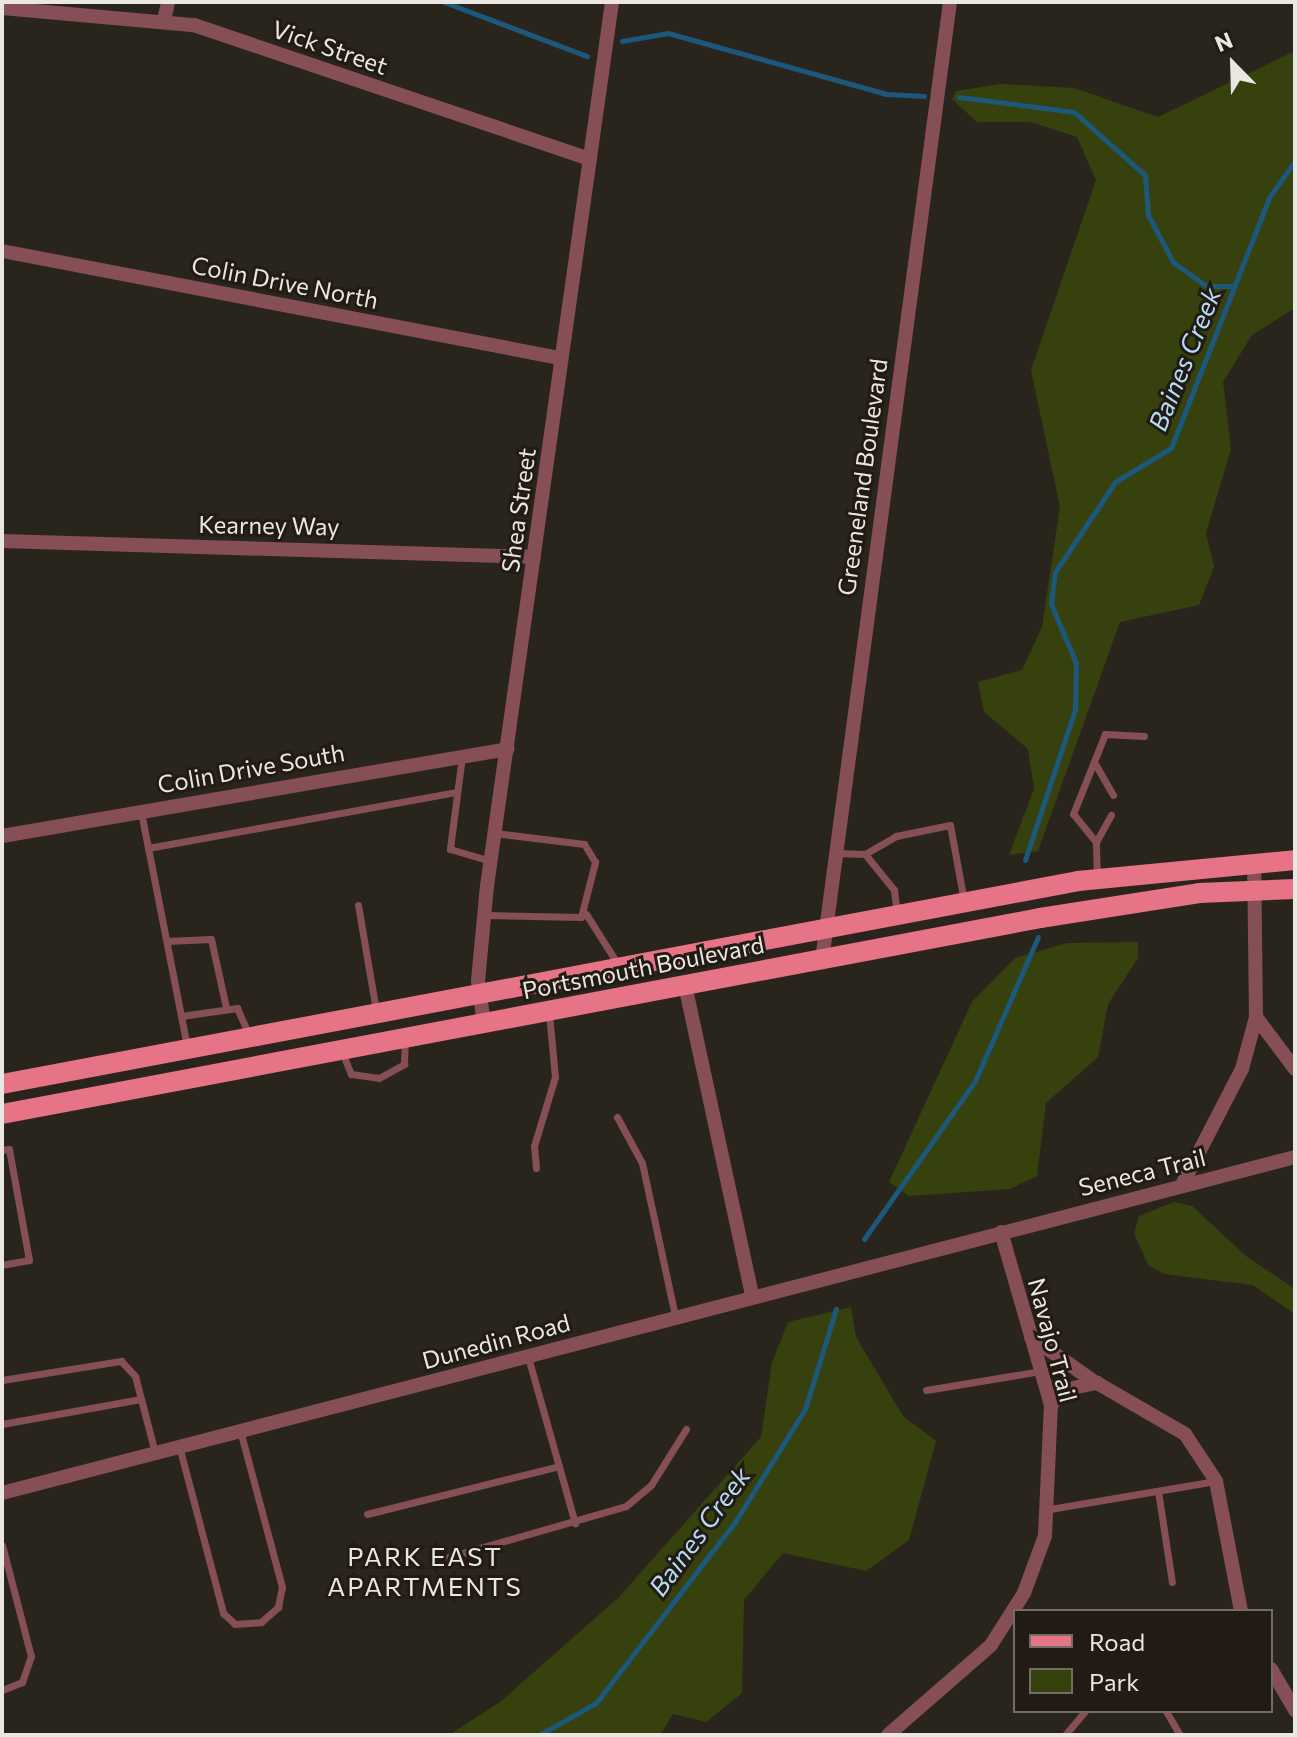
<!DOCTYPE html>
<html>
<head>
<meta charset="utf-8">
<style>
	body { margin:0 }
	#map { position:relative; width:1297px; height:1737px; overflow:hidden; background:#2a251c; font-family:Commissioner,sans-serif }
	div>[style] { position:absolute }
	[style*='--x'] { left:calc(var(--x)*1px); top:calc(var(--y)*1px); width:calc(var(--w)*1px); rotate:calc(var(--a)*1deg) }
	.green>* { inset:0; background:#37410e }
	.stream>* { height:5px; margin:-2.5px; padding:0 2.5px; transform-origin:2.5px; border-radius:2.5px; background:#1c577c }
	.lane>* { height:7px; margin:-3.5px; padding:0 3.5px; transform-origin:3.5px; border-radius:3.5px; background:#864f56 }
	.street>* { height:14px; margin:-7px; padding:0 7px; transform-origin:7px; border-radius:7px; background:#864f56 }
	.primary>* { height:20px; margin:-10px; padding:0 10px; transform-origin:10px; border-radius:10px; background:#e67486 }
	span { translate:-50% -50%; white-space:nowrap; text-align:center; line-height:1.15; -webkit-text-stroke:6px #211b13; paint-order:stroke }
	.street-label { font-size:24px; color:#eae6e1 }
	.water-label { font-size:26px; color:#b6dbf7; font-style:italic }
	.neighbourhood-label { font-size:26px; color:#eae6e1; letter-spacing:2px }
	.frame { position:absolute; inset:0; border:4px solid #eae6e1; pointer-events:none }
	.legend { position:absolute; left:1013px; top:1609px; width:260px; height:104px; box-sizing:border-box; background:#211b13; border:2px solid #716c65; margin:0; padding:10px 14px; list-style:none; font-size:24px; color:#eae6e1 }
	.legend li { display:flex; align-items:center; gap:16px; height:40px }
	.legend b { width:40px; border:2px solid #716c65 }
	.north { position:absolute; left:1193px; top:24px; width:80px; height:80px; -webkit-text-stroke:6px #211b13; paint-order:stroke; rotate:337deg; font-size:22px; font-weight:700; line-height:32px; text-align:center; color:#eae6e1 }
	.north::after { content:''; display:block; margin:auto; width:28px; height:36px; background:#eae6e1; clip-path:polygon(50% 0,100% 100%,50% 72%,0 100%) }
</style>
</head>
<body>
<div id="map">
	<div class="green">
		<div style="clip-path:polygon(1295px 51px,1295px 308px,1252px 335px,1223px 382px,1231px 449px,1206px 533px,1214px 567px,1199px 605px,1120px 622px,1038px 851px,1009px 855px,1034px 789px,1028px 749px,984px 712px,978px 682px,1022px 670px,1042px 627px,1060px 507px,1031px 370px,1096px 180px,1077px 137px,1031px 122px,977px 122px,952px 99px,956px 91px,1001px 84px,1074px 88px,1158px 117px)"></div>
		<div style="clip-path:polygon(1138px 942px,1138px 958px,1108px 1004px,1098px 1057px,1046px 1103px,1037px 1176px,1010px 1189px,909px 1196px,889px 1182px,972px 1002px,1015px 958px,1067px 943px)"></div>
		<div style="clip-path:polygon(1174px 1202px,1192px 1206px,1246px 1256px,1295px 1289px,1295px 1314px,1253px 1285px,1164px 1274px,1148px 1265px,1134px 1233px,1139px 1216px)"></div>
		<div style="clip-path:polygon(851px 1307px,856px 1337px,903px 1416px,936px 1441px,909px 1540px,866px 1571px,783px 1553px,744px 1600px,742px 1693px,706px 1722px,673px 1714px,660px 1735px,449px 1735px,500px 1702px,619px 1597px,761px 1437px,772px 1362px,788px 1322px)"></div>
	</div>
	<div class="stream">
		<div style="--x:444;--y:2;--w:153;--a:20.7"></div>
		<div style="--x:622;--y:41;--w:47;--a:-9.9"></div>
		<div style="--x:668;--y:33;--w:226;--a:15.6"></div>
		<div style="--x:886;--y:94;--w:38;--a:3"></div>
		<div style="--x:959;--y:97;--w:116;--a:7.4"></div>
		<div style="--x:1074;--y:112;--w:95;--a:41.6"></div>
		<div style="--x:1145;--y:175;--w:40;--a:85.7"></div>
		<div style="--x:1148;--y:215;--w:53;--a:62"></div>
		<div style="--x:1173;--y:262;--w:41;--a:36"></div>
		<div style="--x:1206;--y:286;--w:29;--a:0"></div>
		<div style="--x:1025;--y:860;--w:158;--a:-71.6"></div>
		<div style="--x:1075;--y:710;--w:47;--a:-88.8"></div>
		<div style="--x:1076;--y:663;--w:64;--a:-113"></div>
		<div style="--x:1051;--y:604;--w:32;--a:-83"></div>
		<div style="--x:1055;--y:572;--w:108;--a:-56.3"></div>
		<div style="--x:1115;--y:482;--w:66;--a:-31.3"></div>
		<div style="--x:1171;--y:448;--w:271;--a:-68.6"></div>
		<div style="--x:1270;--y:196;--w:43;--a:-54.5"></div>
		<div style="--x:864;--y:1239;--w:193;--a:-54.9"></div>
		<div style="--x:975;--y:1081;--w:157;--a:-66.4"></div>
		<div style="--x:539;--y:1735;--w:65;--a:-29.3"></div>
		<div style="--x:596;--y:1703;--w:228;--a:-52.5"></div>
		<div style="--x:735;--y:1522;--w:133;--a:-58.2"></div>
		<div style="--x:805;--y:1409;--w:105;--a:-72.8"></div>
	</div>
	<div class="lane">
		<div style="--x:462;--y:756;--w:94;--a:97.4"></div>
		<div style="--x:450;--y:849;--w:43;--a:16.3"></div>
		<div style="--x:1094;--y:762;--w:38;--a:60"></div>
		<div style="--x:141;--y:812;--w:239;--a:78.9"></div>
		<div style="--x:1096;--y:842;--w:31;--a:-61"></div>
		<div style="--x:148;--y:848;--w:314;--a:-10.3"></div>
		<div style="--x:835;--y:853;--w:30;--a:2"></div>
		<div style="--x:865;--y:854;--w:46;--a:51.1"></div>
		<div style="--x:894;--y:890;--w:23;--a:83"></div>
		<div style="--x:865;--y:854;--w:36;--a:-30"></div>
		<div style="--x:896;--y:836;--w:55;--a:-11.5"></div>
		<div style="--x:950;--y:825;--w:77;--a:79.6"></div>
		<div style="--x:1097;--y:876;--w:34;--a:-92"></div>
		<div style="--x:1096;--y:842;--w:36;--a:-129"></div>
		<div style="--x:1073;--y:814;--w:86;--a:-68.2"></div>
		<div style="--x:1105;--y:734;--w:39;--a:3"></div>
		<div style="--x:358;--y:905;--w:107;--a:80.3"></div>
		<div style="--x:586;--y:914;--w:62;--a:57.6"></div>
		<div style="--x:484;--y:915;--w:97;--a:1.2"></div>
		<div style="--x:581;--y:917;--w:57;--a:-75.7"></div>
		<div style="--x:595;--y:862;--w:21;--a:-121"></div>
		<div style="--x:584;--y:844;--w:90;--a:-173"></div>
		<div style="--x:167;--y:941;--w:44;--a:-2.6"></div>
		<div style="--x:211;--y:939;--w:71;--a:77.7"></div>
		<div style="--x:181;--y:1016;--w:57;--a:-8.1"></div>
		<div style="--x:237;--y:1008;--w:30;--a:66"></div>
		<div style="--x:342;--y:1052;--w:24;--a:68"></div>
		<div style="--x:351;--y:1074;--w:28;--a:8"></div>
		<div style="--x:379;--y:1078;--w:29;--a:-29"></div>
		<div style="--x:404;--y:1064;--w:25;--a:-88"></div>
		<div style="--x:617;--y:1117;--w:52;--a:61.5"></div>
		<div style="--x:642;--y:1163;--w:157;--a:77.8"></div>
		<div style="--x:2;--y:1150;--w:7;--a:-8"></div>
		<div style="--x:9;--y:1149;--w:113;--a:79.8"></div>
		<div style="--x:29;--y:1260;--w:27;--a:170"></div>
		<div style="--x:536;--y:1168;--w:22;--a:-95"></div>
		<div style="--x:534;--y:1146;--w:72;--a:-73.1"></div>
		<div style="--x:555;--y:1077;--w:64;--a:-95.4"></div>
		<div style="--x:528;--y:1357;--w:173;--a:74.2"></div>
		<div style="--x:2;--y:1380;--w:121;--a:-9.1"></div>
		<div style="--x:121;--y:1361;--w:21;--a:47"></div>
		<div style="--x:135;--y:1376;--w:80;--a:75.4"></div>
		<div style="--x:926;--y:1390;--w:117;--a:-9.4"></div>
		<div style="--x:2;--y:1424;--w:141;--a:-10.2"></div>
		<div style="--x:179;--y:1446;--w:173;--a:75.2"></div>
		<div style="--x:223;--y:1613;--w:16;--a:43"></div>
		<div style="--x:235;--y:1624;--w:26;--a:-4"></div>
		<div style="--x:261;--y:1622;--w:23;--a:-41"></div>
		<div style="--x:278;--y:1607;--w:20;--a:-79"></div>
		<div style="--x:282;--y:1587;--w:163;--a:-105"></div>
		<div style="--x:1158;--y:1491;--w:92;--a:81.3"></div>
		<div style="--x:1050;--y:1509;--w:168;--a:-9.6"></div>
		<div style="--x:367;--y:1514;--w:198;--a:-14"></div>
		<div style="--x:2;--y:1545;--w:115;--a:75.4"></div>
		<div style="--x:31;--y:1656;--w:28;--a:109"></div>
		<div style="--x:22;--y:1682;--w:22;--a:158"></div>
		<div style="--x:445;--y:1558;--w:188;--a:-16"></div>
		<div style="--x:626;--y:1506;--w:33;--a:-40"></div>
		<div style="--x:651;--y:1485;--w:66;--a:-58"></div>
		<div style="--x:1166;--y:1711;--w:28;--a:60"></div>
		<div style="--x:1065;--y:1735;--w:31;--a:-50"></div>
	</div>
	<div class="street">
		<div style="--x:2;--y:8;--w:193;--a:5.1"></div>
		<div style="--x:194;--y:25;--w:418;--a:18.7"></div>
		<div style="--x:164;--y:20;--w:18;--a:-77"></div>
		<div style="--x:2;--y:251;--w:568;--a:10.86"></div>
		<div style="--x:2;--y:541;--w:532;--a:1.72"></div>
		<div style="--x:2;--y:836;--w:513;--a:-9.76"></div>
		<div style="--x:822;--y:960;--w:967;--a:-82.39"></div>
		<div style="--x:685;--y:985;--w:318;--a:77.8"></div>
		<div style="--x:1256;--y:1017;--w:65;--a:53.1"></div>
		<div style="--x:484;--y:1024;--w:43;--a:-97.9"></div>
		<div style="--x:478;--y:981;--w:95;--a:-84.6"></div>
		<div style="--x:487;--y:886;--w:893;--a:-81.95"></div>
		<div style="--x:1182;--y:1185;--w:131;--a:-62.7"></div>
		<div style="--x:1242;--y:1069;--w:54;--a:-74.9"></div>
		<div style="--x:1256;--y:1017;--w:155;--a:-90.7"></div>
		<div style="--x:1031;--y:1337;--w:80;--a:35.3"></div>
		<div style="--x:1051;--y:1405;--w:19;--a:-51"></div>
		<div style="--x:1063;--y:1390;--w:35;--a:-12"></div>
		<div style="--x:1097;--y:1383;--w:102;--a:30.1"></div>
		<div style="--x:1185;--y:1434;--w:56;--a:56.6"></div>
		<div style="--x:1216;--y:1481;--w:132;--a:79.1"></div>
		<div style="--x:2;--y:1493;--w:1336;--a:-14.57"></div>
		<div style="--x:1271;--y:1669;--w:48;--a:59.7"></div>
		<div style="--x:888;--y:1735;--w:137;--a:-41.1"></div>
		<div style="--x:991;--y:1645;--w:62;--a:-57.6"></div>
		<div style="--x:1024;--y:1593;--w:61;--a:-69.8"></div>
		<div style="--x:1045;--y:1536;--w:131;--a:-87.4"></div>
		<div style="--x:1051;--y:1405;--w:180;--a:-106.1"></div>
	</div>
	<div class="primary">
		<div style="--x:2;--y:1084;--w:1095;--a:-10.68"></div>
		<div style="--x:1078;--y:881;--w:218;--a:-5.5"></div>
		<div style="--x:2;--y:1114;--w:1056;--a:-10.69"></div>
		<div style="--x:1040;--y:918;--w:161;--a:-8.9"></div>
		<div style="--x:1199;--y:893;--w:96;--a:-2.4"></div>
	</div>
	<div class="street-label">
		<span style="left:330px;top:47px;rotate:19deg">Vick Street</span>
		<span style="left:285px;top:282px;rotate:11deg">Colin Drive North</span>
		<span style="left:862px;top:477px;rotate:-82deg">Greeneland Boulevard</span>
		<span style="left:518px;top:510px;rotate:-82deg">Shea Street</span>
		<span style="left:269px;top:525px;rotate:1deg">Kearney Way</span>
		<span style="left:251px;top:768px;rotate:-10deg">Colin Drive South</span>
		<span style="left:643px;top:967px;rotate:-11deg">Portsmouth Boulevard</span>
		<span style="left:1142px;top:1172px;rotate:-14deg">Seneca Trail</span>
		<span style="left:1053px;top:1340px;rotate:75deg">Navajo Trail</span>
		<span style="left:496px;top:1341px;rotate:-15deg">Dunedin Road</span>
	</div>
	<div class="water-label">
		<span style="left:1184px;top:359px;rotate:-68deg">Baines Creek</span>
		<span style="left:699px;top:1531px;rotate:-54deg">Baines Creek</span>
	</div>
	<div class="neighbourhood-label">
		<span style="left:425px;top:1571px">PARK EAST<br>APARTMENTS</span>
	</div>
	<div class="frame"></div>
	<ul class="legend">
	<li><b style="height:10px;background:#e67486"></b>Road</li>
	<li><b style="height:22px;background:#37410e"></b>Park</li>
	</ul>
	<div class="north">N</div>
</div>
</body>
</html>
